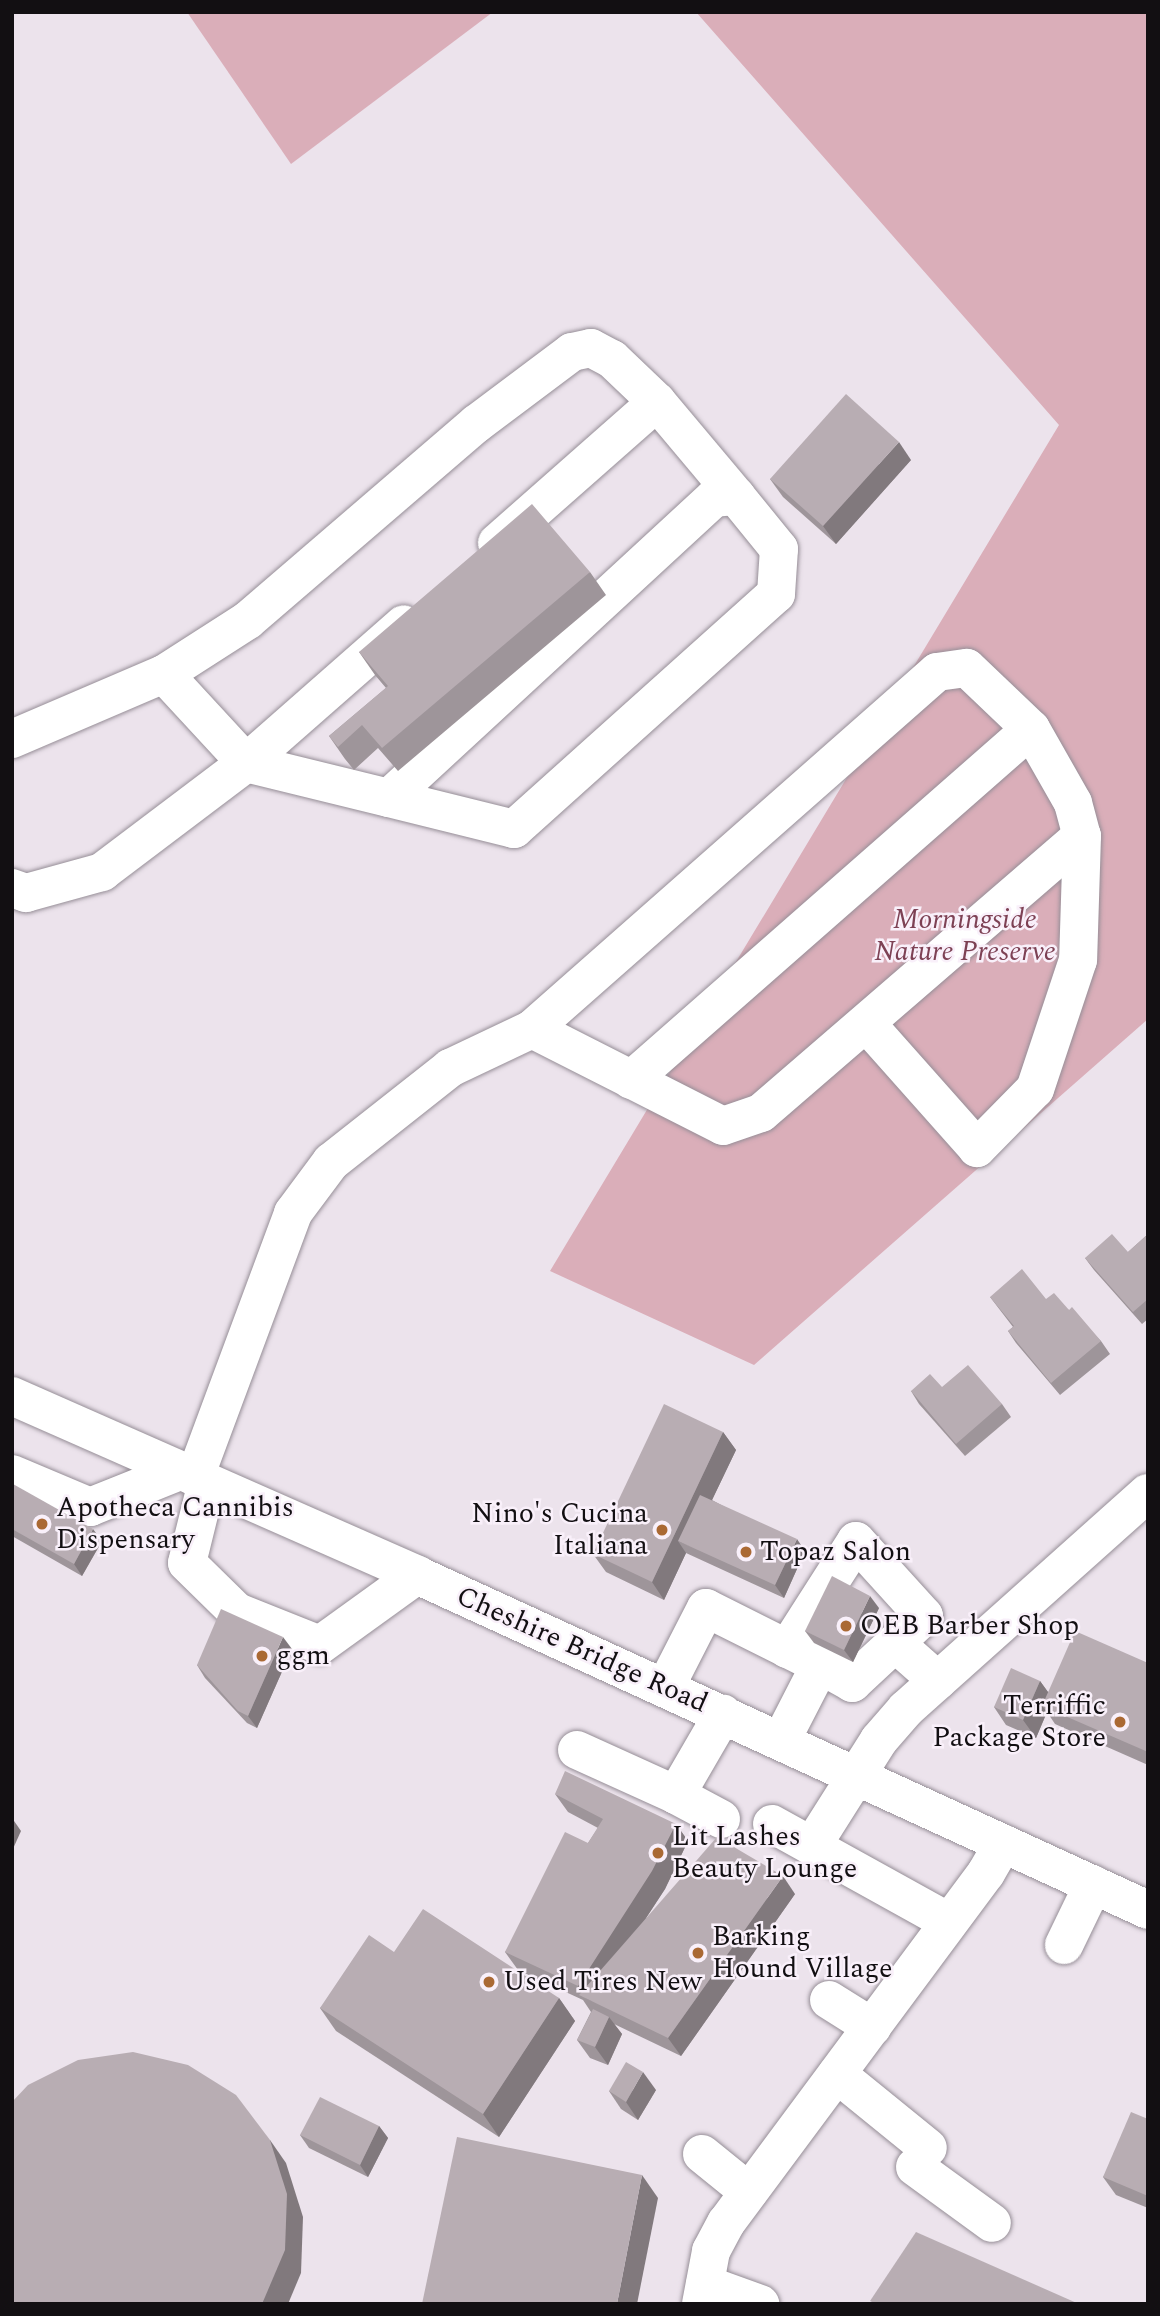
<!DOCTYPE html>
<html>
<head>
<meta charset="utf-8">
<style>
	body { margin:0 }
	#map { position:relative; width:1160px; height:2316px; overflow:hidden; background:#ece3ec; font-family:Spectral,serif }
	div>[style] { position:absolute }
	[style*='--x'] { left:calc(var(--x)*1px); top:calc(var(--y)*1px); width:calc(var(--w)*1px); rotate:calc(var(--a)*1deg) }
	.green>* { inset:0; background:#daaeb9 }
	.roads { filter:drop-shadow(0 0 2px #968e97) drop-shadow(0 0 2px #968e97) }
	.minor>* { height:38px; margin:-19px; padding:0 19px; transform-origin:19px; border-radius:19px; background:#fff }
	.major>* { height:38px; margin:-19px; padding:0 19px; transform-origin:19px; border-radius:19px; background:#fff }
	.wall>* { inset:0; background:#9e959a }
	.shaded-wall>* { inset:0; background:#81797d }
	.building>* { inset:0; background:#b8adb3 }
	.dots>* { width:19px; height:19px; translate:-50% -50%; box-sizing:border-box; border:4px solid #f9f0fa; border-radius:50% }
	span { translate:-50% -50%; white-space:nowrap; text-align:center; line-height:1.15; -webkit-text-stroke:5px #f9f0fa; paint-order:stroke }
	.park-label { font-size:28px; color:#7d4154; font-style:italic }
	.poi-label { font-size:28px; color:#120f12 }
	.left { translate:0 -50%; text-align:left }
	.right { translate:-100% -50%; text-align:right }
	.street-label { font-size:28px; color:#120f12 }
	.frame { position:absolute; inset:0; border:14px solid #120f12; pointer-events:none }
</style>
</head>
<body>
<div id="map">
	<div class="green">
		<div style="clip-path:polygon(187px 12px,493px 12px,291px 164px)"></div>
		<div style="clip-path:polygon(696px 12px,1148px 12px,1148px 1019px,754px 1365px,550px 1271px,1059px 425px)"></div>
	</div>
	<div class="roads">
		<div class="minor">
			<div style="--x:497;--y:543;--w:213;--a:-41.4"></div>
			<div style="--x:164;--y:674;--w:121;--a:47.3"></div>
			<div style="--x:246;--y:763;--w:147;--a:13.8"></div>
			<div style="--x:389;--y:798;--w:129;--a:13.9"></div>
			<div style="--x:514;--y:829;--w:352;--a:-41.9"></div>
			<div style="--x:776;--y:594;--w:45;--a:-86.2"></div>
			<div style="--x:779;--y:549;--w:68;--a:-129.1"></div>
			<div style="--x:736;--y:496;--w:22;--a:175"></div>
			<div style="--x:714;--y:498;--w:442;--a:137.3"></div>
			<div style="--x:12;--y:739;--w:165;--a:-23.2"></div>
			<div style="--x:164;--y:674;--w:100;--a:-32.7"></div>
			<div style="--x:248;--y:620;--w:301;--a:-40.7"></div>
			<div style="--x:476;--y:424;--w:120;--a:-36.9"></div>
			<div style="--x:572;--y:352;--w:19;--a:-12"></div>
			<div style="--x:591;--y:348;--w:24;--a:28"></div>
			<div style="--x:612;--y:359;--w:62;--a:43.7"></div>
			<div style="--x:657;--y:402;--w:123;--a:50"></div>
			<div style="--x:12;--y:888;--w:15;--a:20"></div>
			<div style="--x:26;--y:893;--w:79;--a:-15.4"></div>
			<div style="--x:102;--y:872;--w:181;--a:-37.1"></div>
			<div style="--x:246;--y:763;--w:210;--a:-41.3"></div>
			<div style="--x:532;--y:1029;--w:214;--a:26.9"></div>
			<div style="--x:723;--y:1126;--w:40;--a:-18.9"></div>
			<div style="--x:761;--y:1113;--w:424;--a:-40.8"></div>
			<div style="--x:631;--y:1080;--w:532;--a:-41.27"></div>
			<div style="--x:12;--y:1474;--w:85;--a:22.9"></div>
			<div style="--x:90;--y:1507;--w:97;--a:-21.8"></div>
			<div style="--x:195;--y:1477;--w:282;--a:-69.6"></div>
			<div style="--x:293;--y:1213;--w:64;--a:-53.3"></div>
			<div style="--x:331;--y:1162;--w:152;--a:-38.3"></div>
			<div style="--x:450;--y:1068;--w:91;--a:-25.4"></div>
			<div style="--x:532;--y:1029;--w:540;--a:-41.4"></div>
			<div style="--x:937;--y:672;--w:30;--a:-8"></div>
			<div style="--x:967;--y:668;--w:88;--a:43.6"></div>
			<div style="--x:1031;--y:729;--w:85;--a:60.4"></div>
			<div style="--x:1073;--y:803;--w:34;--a:75"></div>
			<div style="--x:1082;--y:836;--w:124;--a:91.8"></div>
			<div style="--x:1078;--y:960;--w:136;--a:108.4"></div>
			<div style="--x:1035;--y:1089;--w:83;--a:134.5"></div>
			<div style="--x:977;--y:1148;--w:167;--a:-131.6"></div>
			<div style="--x:207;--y:1482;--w:83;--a:103.9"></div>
			<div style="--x:187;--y:1563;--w:70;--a:44.4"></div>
			<div style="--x:237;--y:1612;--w:89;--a:21.7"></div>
			<div style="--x:320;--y:1645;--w:120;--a:-35.8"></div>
			<div style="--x:787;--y:1649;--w:128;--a:-57.4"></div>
			<div style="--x:856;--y:1541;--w:101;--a:47.8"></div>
			<div style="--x:924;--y:1616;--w:40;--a:137"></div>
			<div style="--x:895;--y:1643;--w:57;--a:41.5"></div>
			<div style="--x:820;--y:1665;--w:37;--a:29"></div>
			<div style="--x:852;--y:1683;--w:59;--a:-42.9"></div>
			<div style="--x:665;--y:1688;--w:90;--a:-62.9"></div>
			<div style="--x:706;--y:1608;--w:127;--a:26.6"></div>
			<div style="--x:820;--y:1665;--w:85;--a:117.2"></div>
			<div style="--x:577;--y:1750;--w:109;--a:24.4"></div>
			<div style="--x:676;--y:1795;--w:94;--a:-59.9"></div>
			<div style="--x:676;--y:1795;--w:51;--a:28.1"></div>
			<div style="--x:772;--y:1824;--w:202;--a:29"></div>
			<div style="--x:812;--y:1846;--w:125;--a:-57.7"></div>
			<div style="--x:879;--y:1740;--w:41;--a:-48.9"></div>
			<div style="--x:906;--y:1709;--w:324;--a:-41.8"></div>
			<div style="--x:1064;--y:1945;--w:67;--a:-64.2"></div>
			<div style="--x:829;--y:2000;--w:51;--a:32.1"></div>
			<div style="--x:837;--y:2074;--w:117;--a:39.1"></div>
			<div style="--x:702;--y:2154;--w:60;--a:39"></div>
			<div style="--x:915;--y:2167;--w:95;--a:36"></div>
			<div style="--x:705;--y:2284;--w:59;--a:20"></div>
			<div style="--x:701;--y:2304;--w:54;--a:-79.3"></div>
			<div style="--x:711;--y:2251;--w:32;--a:-62"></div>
			<div style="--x:726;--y:2223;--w:436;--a:-53.4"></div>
			<div style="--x:986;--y:1873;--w:34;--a:-60"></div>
		</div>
		<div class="major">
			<div style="--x:12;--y:1396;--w:443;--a:23.8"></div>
			<div style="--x:417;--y:1575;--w:804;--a:24.62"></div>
		</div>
	</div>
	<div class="wall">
		<div style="clip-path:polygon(911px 460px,836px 544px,783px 497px,770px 479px)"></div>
		<div style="clip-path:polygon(590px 572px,606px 595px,398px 771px,378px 748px,354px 770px,345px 759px,329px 736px,386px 688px,375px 675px,359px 652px)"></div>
		<div style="clip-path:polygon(1148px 1234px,1148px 1319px,1142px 1324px,1094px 1270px,1085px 1258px,1128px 1252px)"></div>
		<div style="clip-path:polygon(990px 1297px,1046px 1299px,1069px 1310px,1101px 1341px,1110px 1354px,1060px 1395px,1016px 1343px,1008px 1331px,1013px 1327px)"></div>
		<div style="clip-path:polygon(942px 1387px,1002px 1404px,1011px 1417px,965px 1456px,919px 1404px,911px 1391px)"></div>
		<div style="clip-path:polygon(723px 1432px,736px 1450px,712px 1500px,805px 1551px,784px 1598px,686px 1553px,664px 1600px,606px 1572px,593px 1554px)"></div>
		<div style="clip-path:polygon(12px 1485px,102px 1541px,82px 1576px,12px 1536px)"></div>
		<div style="clip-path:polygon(879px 1608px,853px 1662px,814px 1643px,805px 1631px)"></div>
		<div style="clip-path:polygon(292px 1649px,257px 1728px,247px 1723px,205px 1678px,197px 1665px)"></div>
		<div style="clip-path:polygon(1148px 1663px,1148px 1765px,1055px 1724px,1047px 1712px,1036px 1738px,1006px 1725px,994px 1707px,1040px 1681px,1048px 1692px)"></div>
		<div style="clip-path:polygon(555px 1794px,676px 1824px,688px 1841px,665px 1889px,646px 1918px,795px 1894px,681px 2056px,614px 2024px,622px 2034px,608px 2065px,590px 2058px,577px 2040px,591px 2012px,583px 2000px,518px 1970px,505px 1952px,588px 1843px,598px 1828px,568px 1812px)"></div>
		<div style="clip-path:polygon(394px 1952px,559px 1998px,575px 2021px,499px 2137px,336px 2031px,320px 2008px)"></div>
		<div style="clip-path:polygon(656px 2090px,638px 2120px,621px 2109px,609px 2091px)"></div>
		<div style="clip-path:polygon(1148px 2119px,1148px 2208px,1116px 2195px,1103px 2177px)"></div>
		<div style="clip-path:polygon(379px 2126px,388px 2138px,368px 2177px,309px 2148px,300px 2135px)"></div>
	</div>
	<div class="shaded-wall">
		<div style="clip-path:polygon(899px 442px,911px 460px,836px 544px,823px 526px)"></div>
		<div style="clip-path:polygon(723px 1432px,736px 1450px,690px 1546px,678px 1541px,686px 1553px,664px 1600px,652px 1582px)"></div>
		<div style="clip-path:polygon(93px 1529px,102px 1541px,82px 1576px,74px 1564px)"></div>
		<div style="clip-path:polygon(797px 1539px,805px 1551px,784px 1598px,775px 1585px)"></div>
		<div style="clip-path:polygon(870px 1596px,879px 1608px,853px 1662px,844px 1650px)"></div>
		<div style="clip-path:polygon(283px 1637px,292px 1649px,257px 1728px,248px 1716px)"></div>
		<div style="clip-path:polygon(1040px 1681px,1053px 1699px,1042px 1706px,1047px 1712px,1036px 1738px,1023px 1720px)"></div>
		<div style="clip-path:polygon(12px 1818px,21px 1831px,12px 1851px)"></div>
		<div style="clip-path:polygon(676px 1824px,688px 1841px,665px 1889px,592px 2001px,586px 1998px,578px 1986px)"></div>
		<div style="clip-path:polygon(783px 1876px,795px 1894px,681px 2056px,668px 2038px)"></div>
		<div style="clip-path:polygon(559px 1998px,575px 2021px,499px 2137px,483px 2114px)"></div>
		<div style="clip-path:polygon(609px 2017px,622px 2034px,608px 2065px,595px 2047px)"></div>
		<div style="clip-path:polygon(643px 2072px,656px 2090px,638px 2120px,626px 2102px)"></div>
		<div style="clip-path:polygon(379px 2126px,388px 2138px,368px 2177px,360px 2165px)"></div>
		<div style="clip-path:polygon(270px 2140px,286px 2163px,303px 2217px,301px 2273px,288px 2304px,262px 2304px)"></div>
		<div style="clip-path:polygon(642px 2175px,658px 2198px,637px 2304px,617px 2304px)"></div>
	</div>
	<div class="building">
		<div style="clip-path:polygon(846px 394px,899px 442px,823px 526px,770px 479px)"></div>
		<div style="clip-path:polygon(532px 504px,590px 572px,382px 748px,362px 725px,338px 747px,329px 736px,388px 686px,359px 652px)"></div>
		<div style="clip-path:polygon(1112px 1234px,1128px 1252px,1148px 1234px,1148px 1299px,1133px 1312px,1085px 1258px)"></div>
		<div style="clip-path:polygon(1022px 1269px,1046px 1299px,1054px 1293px,1069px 1310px,1072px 1307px,1101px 1341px,1051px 1383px,1008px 1331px,1014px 1326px,990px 1297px)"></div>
		<div style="clip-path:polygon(968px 1365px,1002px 1404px,956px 1444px,911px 1391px,930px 1374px,942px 1387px)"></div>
		<div style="clip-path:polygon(664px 1404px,723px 1432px,652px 1582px,593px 1554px)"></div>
		<div style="clip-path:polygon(13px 1484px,93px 1529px,74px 1564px,12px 1529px)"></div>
		<div style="clip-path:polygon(700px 1495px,797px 1539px,775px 1585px,678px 1541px)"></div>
		<div style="clip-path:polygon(832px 1576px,870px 1596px,844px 1650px,805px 1631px)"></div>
		<div style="clip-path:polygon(221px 1609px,283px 1637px,248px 1716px,238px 1711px,197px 1665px)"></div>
		<div style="clip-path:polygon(1075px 1631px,1148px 1663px,1148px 1752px,1042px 1706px)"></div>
		<div style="clip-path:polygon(1011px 1668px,1040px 1681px,1023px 1720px,994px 1707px)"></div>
		<div style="clip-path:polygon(565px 1771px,676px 1824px,652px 1871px,578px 1986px,505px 1952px,565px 1832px,588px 1843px,603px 1819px,555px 1794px)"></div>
		<div style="clip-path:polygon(717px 1837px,783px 1876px,668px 2038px,579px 1995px)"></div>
		<div style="clip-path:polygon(423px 1909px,559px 1998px,483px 2114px,320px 2008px,369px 1935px,394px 1952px)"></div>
		<div style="clip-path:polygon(593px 2009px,609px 2017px,595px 2047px,577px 2040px)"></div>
		<div style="clip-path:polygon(133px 2052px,188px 2065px,236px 2095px,270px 2140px,287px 2194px,285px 2250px,262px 2304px,12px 2304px,12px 2102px,28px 2085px,78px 2060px)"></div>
		<div style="clip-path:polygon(626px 2062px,643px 2072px,626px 2102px,609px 2091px)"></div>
		<div style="clip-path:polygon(320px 2097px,379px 2126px,360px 2165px,300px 2135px)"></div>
		<div style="clip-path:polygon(1131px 2112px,1148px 2119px,1148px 2196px,1103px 2177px)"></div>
		<div style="clip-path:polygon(457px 2137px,642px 2175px,617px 2304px,422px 2304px)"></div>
		<div style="clip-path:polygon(916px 2232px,1079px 2304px,876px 2304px,870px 2301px)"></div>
	</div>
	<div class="dots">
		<div style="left:42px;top:1524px;background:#aa6934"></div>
		<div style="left:662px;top:1530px;background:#aa6934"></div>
		<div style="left:746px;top:1552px;background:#aa6934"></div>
		<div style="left:846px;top:1626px;background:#aa6934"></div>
		<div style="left:262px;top:1656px;background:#aa6934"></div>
		<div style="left:1120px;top:1722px;background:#aa6934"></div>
		<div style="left:658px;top:1853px;background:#aa6934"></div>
		<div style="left:698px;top:1953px;background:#aa6934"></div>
		<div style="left:489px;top:1982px;background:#aa6934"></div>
	</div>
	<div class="park-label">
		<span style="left:965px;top:936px">Morningside<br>Nature Preserve</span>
	</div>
	<div class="poi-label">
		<span class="left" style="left:56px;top:1524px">Apotheca Cannibis<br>Dispensary</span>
		<span class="right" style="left:648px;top:1530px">Nino's Cucina<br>Italiana</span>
		<span class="left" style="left:760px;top:1552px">Topaz Salon</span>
		<span class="left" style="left:860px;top:1626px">OEB Barber Shop</span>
		<span class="left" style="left:276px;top:1656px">ggm</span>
		<span class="right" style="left:1106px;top:1722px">Terriffic<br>Package Store</span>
		<span class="left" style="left:672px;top:1853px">Lit Lashes<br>Beauty Lounge</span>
		<span class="left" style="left:712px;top:1953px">Barking<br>Hound Village</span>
		<span class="left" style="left:503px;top:1982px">Used Tires New</span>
	</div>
	<div class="street-label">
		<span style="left:582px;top:1650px;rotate:24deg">Cheshire Bridge Road</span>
	</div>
	<div class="frame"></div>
</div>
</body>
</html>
